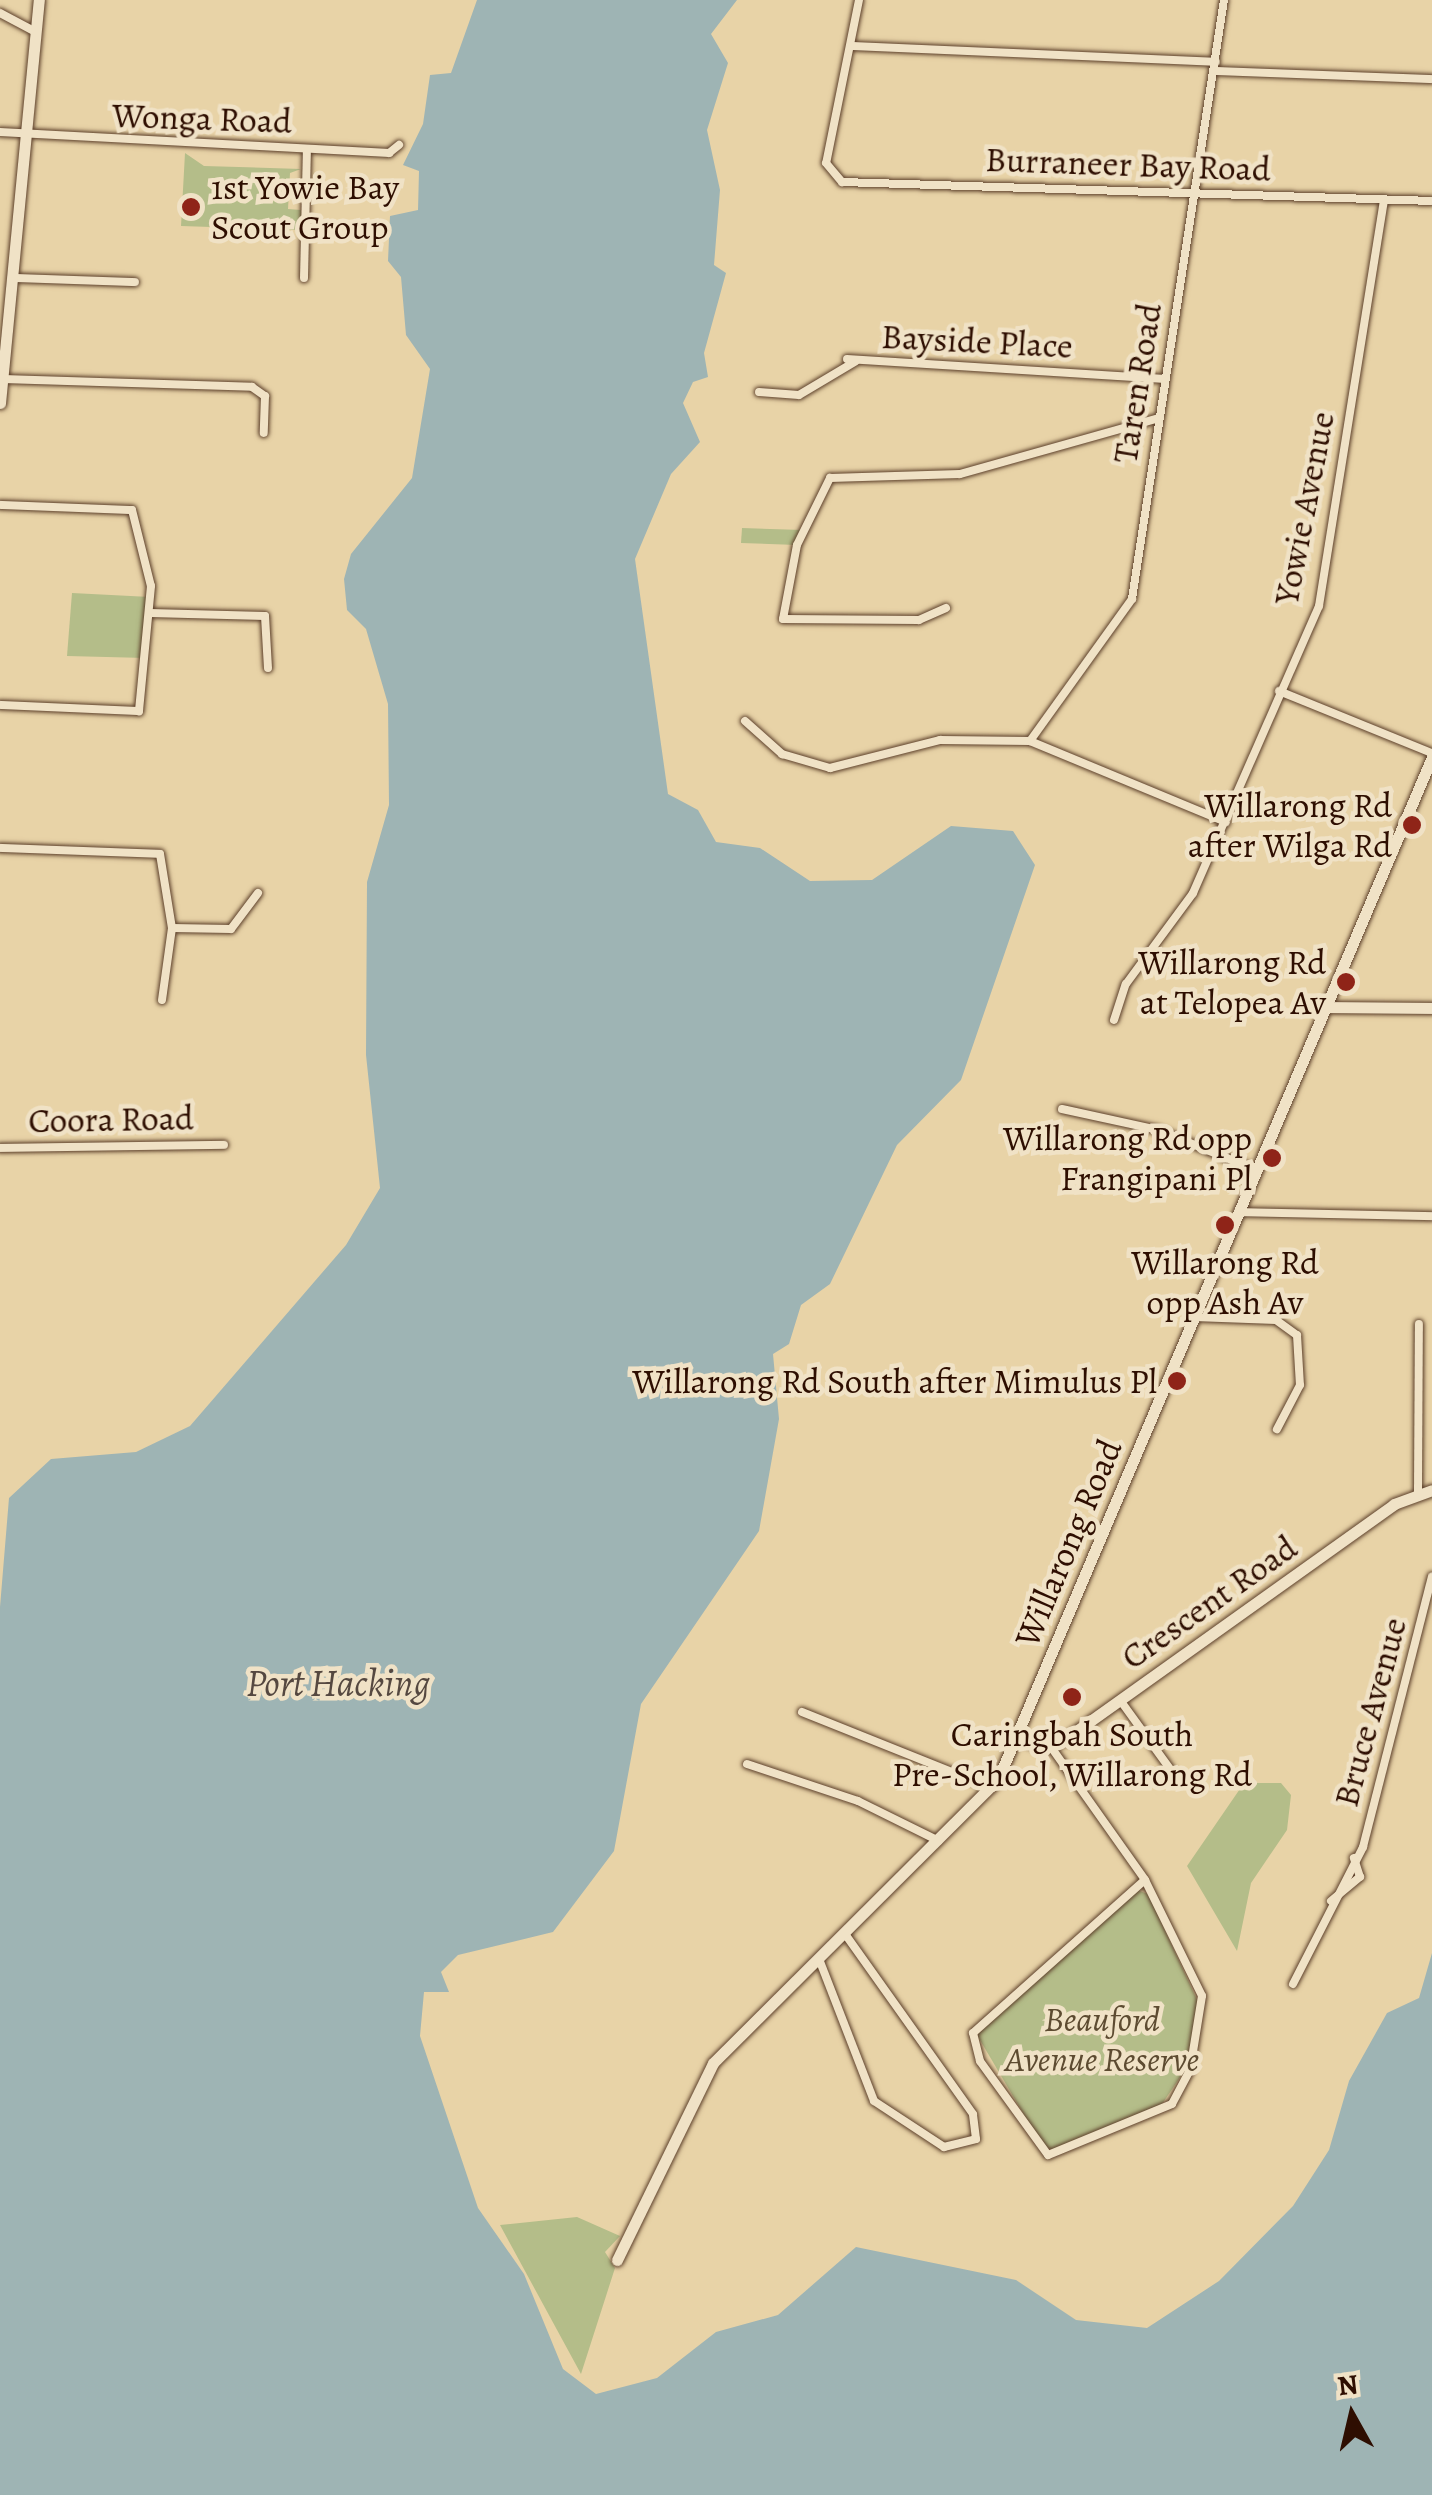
<!DOCTYPE html>
<html>
<head>
<meta charset="utf-8">
<style>
	body { margin:0 }
	#map { position:relative; width:1432px; height:2495px; overflow:hidden; background:#e8d3a7; font-family:Alegreya,serif }
	div>[style] { position:absolute }
	[style*='--x'] { left:calc(var(--x)*1px); top:calc(var(--y)*1px); width:calc(var(--w)*1px); rotate:calc(var(--a)*1deg) }
	.green>* { inset:0; background:#b4bd89 }
	.water>* { inset:0; background:#9eb4b4 }
	.roads { filter:drop-shadow(0 0 2px #5c3f2a) drop-shadow(0 0 2px #5c3f2a) }
	.street>* { height:8px; margin:-4px; padding:0 4px; transform-origin:4px; border-radius:4px; background:#f0e2c6 }
	.secondary>* { height:11px; margin:-5.5px; padding:0 5.5px; transform-origin:5.5px; border-radius:5.5px; background:#f0e2c6 }
	.dots>* { width:28px; height:28px; translate:-50% -50%; box-sizing:border-box; border:5px solid #f0e2c6; border-radius:50% }
	span { translate:-50% -50%; white-space:nowrap; text-align:center; line-height:1.15; -webkit-text-stroke:9px #f0e2c6; paint-order:stroke }
	.street-label { font-size:35px; color:#2e0e01 }
	.poi-label { font-size:35px; color:#2e0e01 }
	.left { translate:0 -50%; text-align:left }
	.right { translate:-100% -50%; text-align:right }
	.park-label { font-size:35px; color:#5d4b31; font-style:italic }
	.water-label { font-size:38px; color:#554840; font-style:italic }
	.north { position:absolute; left:1302px; top:2365px; width:100px; height:100px; -webkit-text-stroke:8px #f0e2c6; paint-order:stroke; rotate:352deg; font-size:28px; font-weight:700; line-height:40px; text-align:center; color:#2e0e01 }
	.north::after { content:''; display:block; margin:auto; width:35px; height:45px; background:#2e0e01; clip-path:polygon(50% 0,100% 100%,50% 72%,0 100%) }
</style>
</head>
<body>
<div id="map">
	<div class="green">
		<div style="clip-path:polygon(185px 153px,204px 166px,301px 169px,290px 173px,288px 209px,301px 210px,301px 230px,181px 226px)"></div>
		<div style="clip-path:polygon(742px 528px,803px 530px,797px 545px,741px 543px)"></div>
		<div style="clip-path:polygon(72px 593px,150px 597px,146px 658px,67px 656px)"></div>
		<div style="clip-path:polygon(1244px 1783px,1281px 1783px,1291px 1795px,1287px 1830px,1251px 1883px,1237px 1951px,1187px 1866px)"></div>
		<div style="clip-path:polygon(1137px 1890px,1148px 1894px,1198px 2002px,1187px 2067px,1156px 2113px,1058px 2152px,1042px 2145px,977px 2035px)"></div>
		<div style="clip-path:polygon(577px 2217px,620px 2236px,605px 2252px,615px 2268px,581px 2374px,500px 2225px)"></div>
	</div>
	<div class="water">
		<div style="clip-path:polygon(477px 0,737px 0,711px 34px,728px 63px,707px 130px,720px 190px,714px 265px,726px 273px,704px 353px,708px 377px,693px 382px,683px 403px,700px 442px,671px 474px,635px 559px,668px 794px,698px 810px,716px 842px,760px 848px,810px 881px,872px 880px,951px 826px,1013px 831px,1035px 865px,961px 1080px,897px 1145px,830px 1284px,801px 1305px,789px 1344px,773px 1354px,779px 1419px,759px 1531px,641px 1704px,614px 1851px,553px 1932px,458px 1955px,441px 1972px,449px 1992px,424px 1992px,420px 2036px,478px 2208px,524px 2274px,563px 2369px,596px 2394px,657px 2378px,716px 2332px,778px 2315px,856px 2247px,1016px 2280px,1076px 2320px,1147px 2328px,1219px 2281px,1293px 2206px,1329px 2150px,1349px 2081px,1387px 2013px,1419px 1998px,1432px 1953px,1432px 2495px,0 2495px,0 1607px,9px 1498px,51px 1459px,136px 1452px,190px 1426px,346px 1245px,380px 1188px,366px 1055px,367px 882px,389px 805px,388px 704px,366px 629px,347px 610px,344px 579px,351px 554px,412px 478px,430px 369px,406px 335px,401px 277px,388px 261px,390px 216px,418px 210px,419px 171px,403px 165px,423px 124px,430px 75px,451px 73px)"></div>
	</div>
	<div class="roads">
		<div class="street">
			<div style="--x:859;--y:0;--w:166;--a:101.4"></div>
			<div style="--x:826;--y:163;--w:25;--a:50"></div>
			<div style="--x:842;--y:182;--w:590;--a:1.84"></div>
			<div style="--x:0;--y:13;--w:40;--a:28"></div>
			<div style="--x:851;--y:46;--w:365;--a:2.5"></div>
			<div style="--x:1214;--y:71;--w:218;--a:2.1"></div>
			<div style="--x:0;--y:132;--w:390;--a:3.1"></div>
			<div style="--x:389;--y:153;--w:13;--a:-39"></div>
			<div style="--x:13;--y:278;--w:122;--a:1.9"></div>
			<div style="--x:304;--y:278;--w:129;--a:-88.7"></div>
			<div style="--x:847;--y:359;--w:319;--a:3.6"></div>
			<div style="--x:3;--y:379;--w:249;--a:1.8"></div>
			<div style="--x:252;--y:387;--w:16;--a:35"></div>
			<div style="--x:265;--y:396;--w:37;--a:92"></div>
			<div style="--x:759;--y:392;--w:40;--a:4.3"></div>
			<div style="--x:799;--y:395;--w:66;--a:-30.8"></div>
			<div style="--x:0;--y:505;--w:132;--a:2.2"></div>
			<div style="--x:132;--y:510;--w:78;--a:76"></div>
			<div style="--x:151;--y:586;--w:126;--a:95.5"></div>
			<div style="--x:139;--y:711;--w:139;--a:-177.5"></div>
			<div style="--x:946;--y:608;--w:30;--a:156"></div>
			<div style="--x:919;--y:620;--w:136;--a:-179.6"></div>
			<div style="--x:783;--y:619;--w:75;--a:-79.3"></div>
			<div style="--x:797;--y:545;--w:75;--a:-63.8"></div>
			<div style="--x:830;--y:478;--w:130;--a:-1.8"></div>
			<div style="--x:960;--y:474;--w:207;--a:-15.7"></div>
			<div style="--x:150;--y:613;--w:115;--a:1.5"></div>
			<div style="--x:265;--y:616;--w:52;--a:86.7"></div>
			<div style="--x:1279;--y:691;--w:165;--a:22.1"></div>
			<div style="--x:745;--y:721;--w:50;--a:41.7"></div>
			<div style="--x:782;--y:754;--w:50;--a:16.3"></div>
			<div style="--x:830;--y:768;--w:114;--a:-14.3"></div>
			<div style="--x:940;--y:740;--w:90;--a:0.6"></div>
			<div style="--x:1030;--y:741;--w:212;--a:22.5"></div>
			<div style="--x:1030;--y:741;--w:175;--a:-54.3"></div>
			<div style="--x:1132;--y:599;--w:606;--a:-81.27"></div>
			<div style="--x:0;--y:848;--w:160;--a:2.1"></div>
			<div style="--x:160;--y:854;--w:75;--a:80.8"></div>
			<div style="--x:172;--y:928;--w:59;--a:1"></div>
			<div style="--x:231;--y:929;--w:45;--a:-53.1"></div>
			<div style="--x:162;--y:1000;--w:73;--a:-82.1"></div>
			<div style="--x:1114;--y:1020;--w:38;--a:-72"></div>
			<div style="--x:1126;--y:984;--w:113;--a:-53.6"></div>
			<div style="--x:1193;--y:893;--w:313;--a:-66.3"></div>
			<div style="--x:1319;--y:606;--w:411;--a:-80.9"></div>
			<div style="--x:1062;--y:1109;--w:98;--a:12.3"></div>
			<div style="--x:1158;--y:1130;--w:106;--a:22.2"></div>
			<div style="--x:0;--y:1148;--w:224;--a:-0.8"></div>
			<div style="--x:1238;--y:1212;--w:194;--a:1.2"></div>
			<div style="--x:1194;--y:1317;--w:82;--a:2.1"></div>
			<div style="--x:1276;--y:1320;--w:26;--a:36"></div>
			<div style="--x:1297;--y:1335;--w:50;--a:86.6"></div>
			<div style="--x:1300;--y:1385;--w:50;--a:117.6"></div>
			<div style="--x:1418;--y:1493;--w:169;--a:-89.7"></div>
			<div style="--x:1120;--y:1700;--w:90;--a:54"></div>
			<div style="--x:802;--y:1712;--w:205;--a:21.8"></div>
			<div style="--x:1051;--y:1747;--w:163;--a:54.7"></div>
			<div style="--x:1145;--y:1880;--w:129;--a:63.8"></div>
			<div style="--x:1202;--y:1996;--w:75;--a:99.2"></div>
			<div style="--x:1190;--y:2070;--w:38;--a:118"></div>
			<div style="--x:1172;--y:2104;--w:134;--a:157.6"></div>
			<div style="--x:1048;--y:2155;--w:116;--a:-125.9"></div>
			<div style="--x:980;--y:2061;--w:29;--a:-104"></div>
			<div style="--x:973;--y:2033;--w:230;--a:-41.7"></div>
			<div style="--x:747;--y:1764;--w:117;--a:18.4"></div>
			<div style="--x:858;--y:1801;--w:90;--a:26.3"></div>
			<div style="--x:1331;--y:1901;--w:38;--a:-40"></div>
			<div style="--x:1360;--y:1877;--w:20;--a:-108"></div>
			<div style="--x:819;--y:1959;--w:152;--a:68.8"></div>
			<div style="--x:874;--y:2101;--w:84;--a:33.3"></div>
			<div style="--x:944;--y:2147;--w:33;--a:-14"></div>
			<div style="--x:976;--y:2139;--w:25;--a:-97"></div>
			<div style="--x:973;--y:2114;--w:221;--a:-125.4"></div>
			<div style="--x:1293;--y:1984;--w:154;--a:-62.9"></div>
			<div style="--x:1363;--y:1847;--w:279;--a:-75.7"></div>
		</div>
		<div class="secondary">
			<div style="--x:0;--y:403;--w:405;--a:-84.5"></div>
			<div style="--x:1326;--y:1007;--w:106;--a:0.5"></div>
			<div style="--x:1017;--y:1737;--w:30;--a:20"></div>
			<div style="--x:1045;--y:1747;--w:22;--a:-22"></div>
			<div style="--x:1065;--y:1739;--w:404;--a:-35.5"></div>
			<div style="--x:1394;--y:1504;--w:40;--a:-20.2"></div>
			<div style="--x:617;--y:2260;--w:219;--a:-64"></div>
			<div style="--x:713;--y:2063;--w:402;--a:-44.9"></div>
			<div style="--x:998;--y:1779;--w:1110;--a:-66.99"></div>
		</div>
	</div>
	<div class="dots">
		<div style="left:191px;top:207px;background:#8f2418"></div>
		<div style="left:1412px;top:825px;background:#8f2418"></div>
		<div style="left:1346px;top:982px;background:#8f2418"></div>
		<div style="left:1272px;top:1158px;background:#8f2418"></div>
		<div style="left:1225px;top:1225px;background:#8f2418"></div>
		<div style="left:1177px;top:1381px;background:#8f2418"></div>
		<div style="left:1072px;top:1697px;background:#8f2418"></div>
	</div>
	<div class="street-label">
		<span style="left:202px;top:118px;rotate:2deg">Wonga Road</span>
		<span style="left:1128px;top:164px;rotate:2deg">Burraneer Bay Road</span>
		<span style="left:977px;top:341px;rotate:3deg">Bayside Place</span>
		<span style="left:1137px;top:383px;rotate:-81deg">Taren Road</span>
		<span style="left:1304px;top:508px;rotate:-79deg">Yowie Avenue</span>
		<span style="left:111px;top:1119px;rotate:-1deg">Coora Road</span>
		<span style="left:1068px;top:1543px;rotate:-67deg">Willarong Road</span>
		<span style="left:1209px;top:1602px;rotate:-35deg">Crescent Road</span>
		<span style="left:1370px;top:1712px;rotate:-75deg">Bruce Avenue</span>
	</div>
	<div class="poi-label">
		<span class="left" style="left:211px;top:207px">1st Yowie Bay<br>Scout Group</span>
		<span class="right" style="left:1392px;top:825px">Willarong Rd<br>after Wilga Rd</span>
		<span class="right" style="left:1326px;top:982px">Willarong Rd<br>at Telopea Av</span>
		<span class="right" style="left:1252px;top:1158px">Willarong Rd opp<br>Frangipani Pl</span>
		<span style="left:1225px;top:1282px">Willarong Rd<br>opp Ash Av</span>
		<span class="right" style="left:1157px;top:1381px">Willarong Rd South after Mimulus Pl</span>
		<span style="left:1072px;top:1754px">Caringbah South<br>Pre-School, Willarong Rd</span>
	</div>
	<div class="park-label">
		<span style="left:1102px;top:2039px">Beauford<br>Avenue Reserve</span>
	</div>
	<div class="water-label">
		<span style="left:338px;top:1684px">Port Hacking</span>
	</div>
	<div class="north">N</div>
</div>
</body>
</html>
